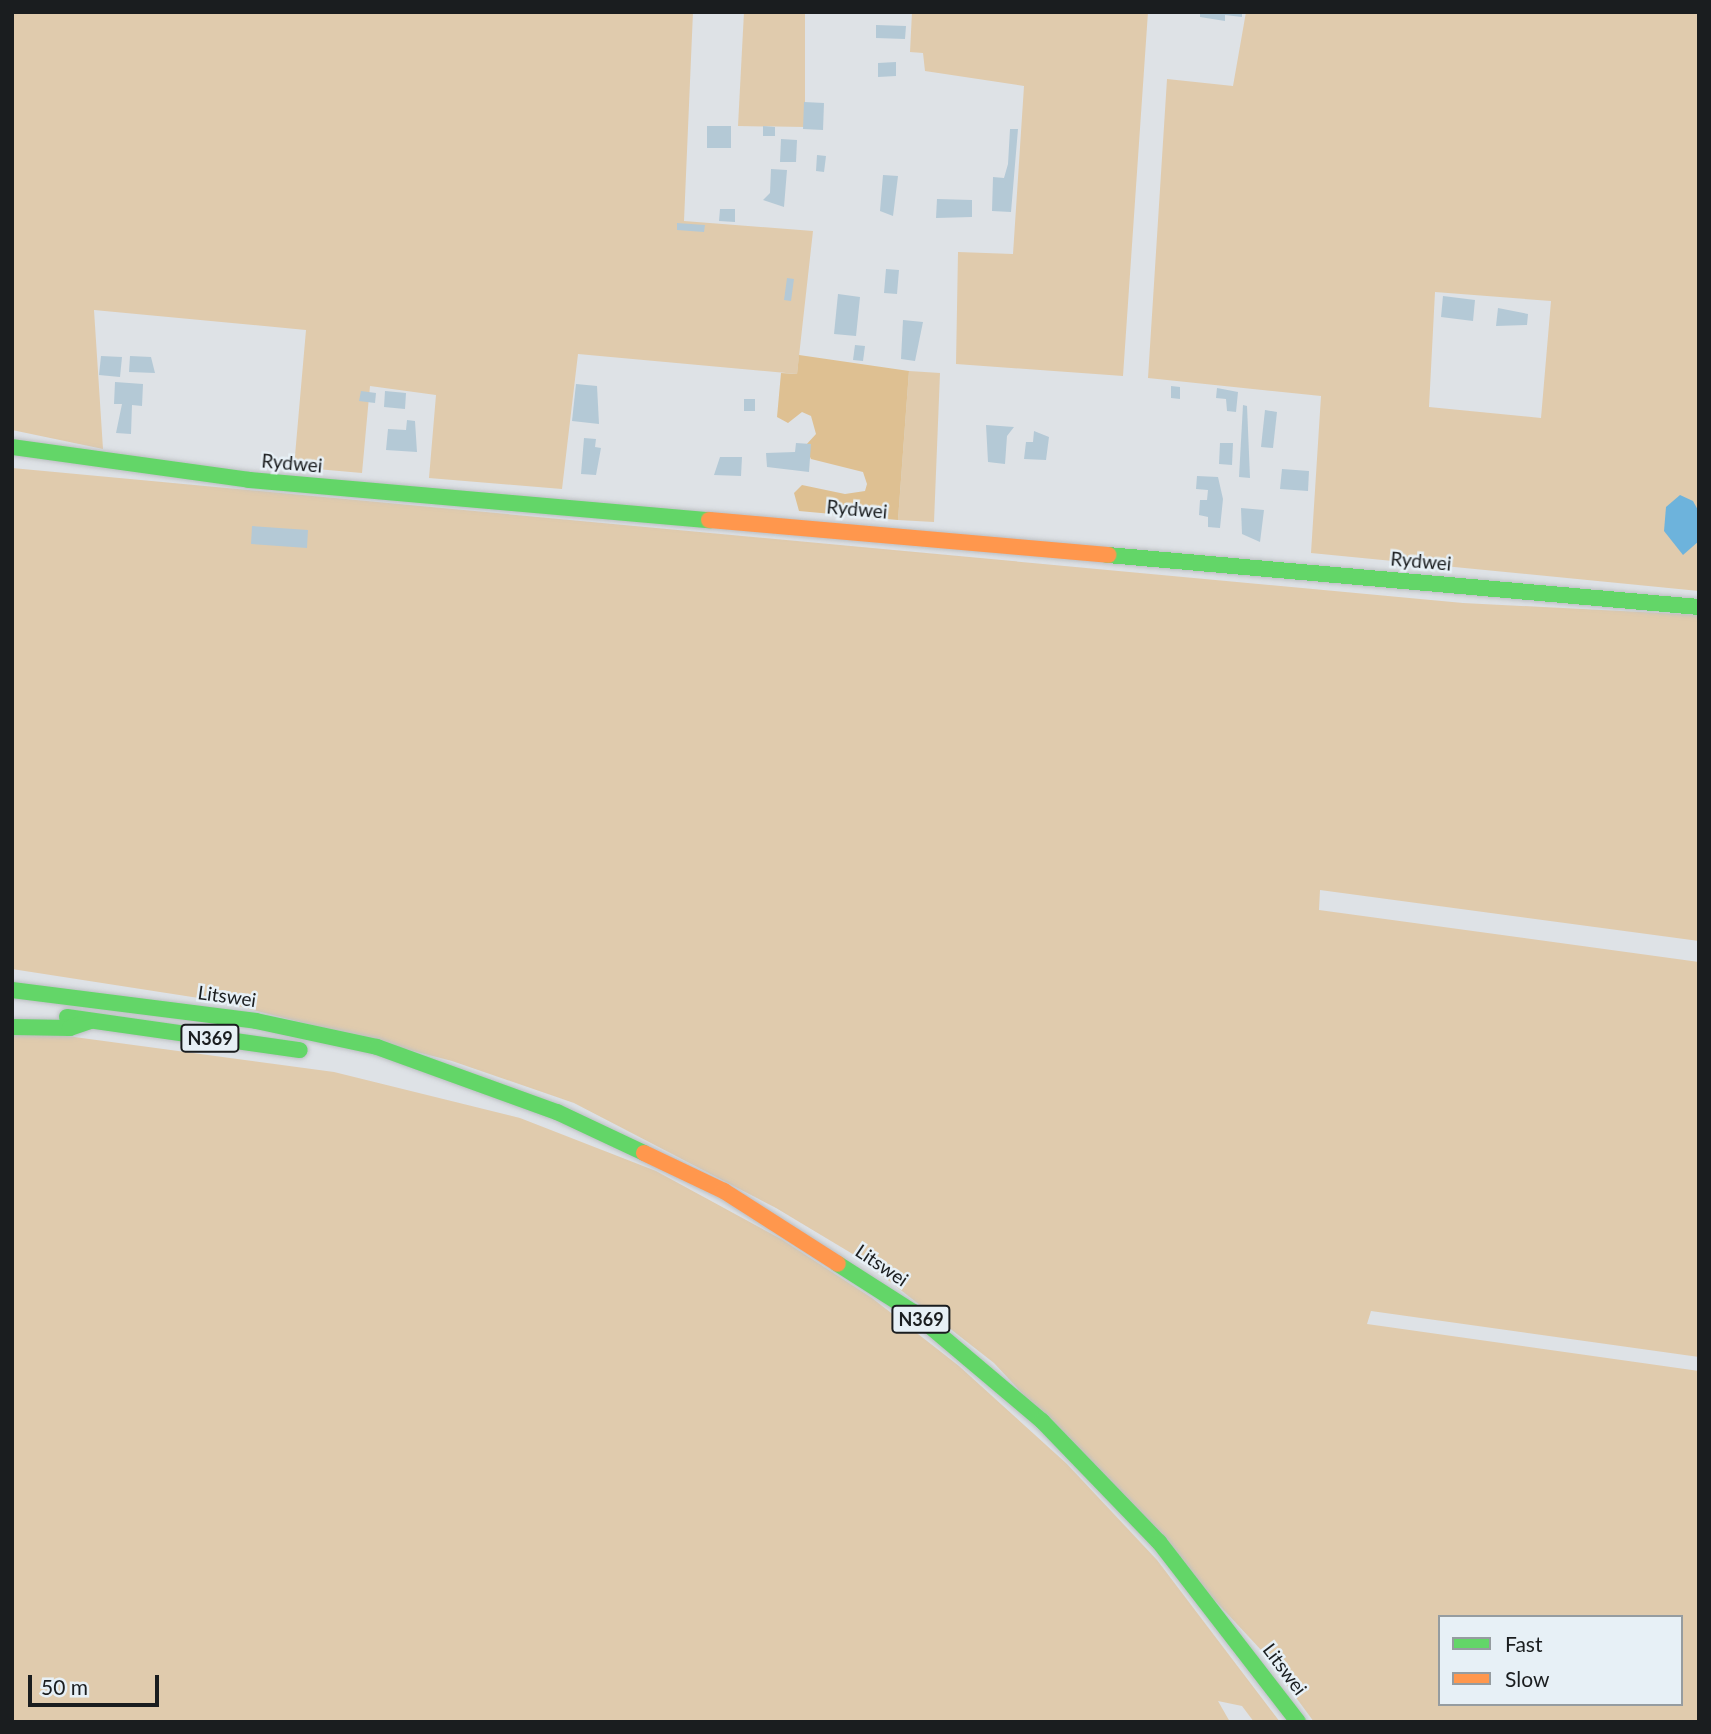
<!DOCTYPE html>
<html>
<head>
<meta charset="utf-8">
<style>
	body { margin:0 }
	#map { position:relative; width:1711px; height:1734px; overflow:hidden; background:#dee2e6; font-family:Lato,sans-serif }
	div>[style] { position:absolute }
	[style*='--x'] { left:calc(var(--x)*1px); top:calc(var(--y)*1px); width:calc(var(--w)*1px); rotate:calc(var(--a)*1deg) }
	.green>* { inset:0; background:#e0cbad }
	.forest>* { inset:0; background:#dec092 }
	.water>* { inset:0; background:#6db3dc }
	.building>* { inset:0; background:#b4c9d6 }
	.roads { filter:drop-shadow(0 0 2px #bcbfc2) drop-shadow(0 0 2px #bcbfc2) }
	.fast>* { height:16px; margin:-8px; padding:0 8px; transform-origin:8px; border-radius:8px; background:#63d668 }
	.slow>* { height:16px; margin:-8px; padding:0 8px; transform-origin:8px; border-radius:8px; background:#ff974d }
	span { translate:-50% -50%; white-space:nowrap; text-align:center; line-height:1.15; -webkit-text-stroke:5px #e7f0f6; paint-order:stroke }
	.shield-label span { padding:2px 5px; background:#e7f0f6; border:2px solid; border-radius:5px; -webkit-text-stroke-width:0 }
	.shield-label { font-size:18px; color:#1a1d1f; font-weight:700 }
	.street-label { font-size:19px; color:#1a1d1f }
	.frame { position:absolute; inset:0; border:14px solid #1a1d1f; pointer-events:none }
	.legend { position:absolute; left:1438px; top:1615px; width:245px; height:91px; box-sizing:border-box; background:#e7f0f6; border:2px solid #959ca0; margin:0; padding:9px 12px; list-style:none; font-size:21px; color:#1a1d1f }
	.legend li { display:flex; align-items:center; gap:14px; height:35px }
	.legend b { width:35px; border:2px solid #959ca0 }
	.scale { position:absolute; left:28px; top:1675px; width:131px; height:32px; box-sizing:border-box; border:4px solid #1a1d1f; border-top:0; padding-left:9px; font-size:21px; line-height:24px; white-space:nowrap; color:#1a1d1f; -webkit-text-stroke:5px #e7f0f6; paint-order:stroke }
</style>
</head>
<body>
<div id="map">
	<div class="green">
		<div style="clip-path:polygon(12px 12px,693px 12px,684px 221px,813px 231px,797px 374px,578px 354px,562px 489px,429px 478px,436px 395px,370px 386px,362px 473px,294px 467px,306px 330px,94px 310px,103px 449px,12px 430px)"></div>
		<div style="clip-path:polygon(744px 12px,805px 12px,805px 127px,738px 126px)"></div>
		<div style="clip-path:polygon(912px 12px,1148px 12px,1123px 376px,956px 364px,958px 252px,1013px 254px,1024px 86px,925px 71px,923px 53px,910px 52px)"></div>
		<div style="clip-path:polygon(evenodd,1246px 12px,1699px 12px,1699px 591px,1311px 553px,1321px 396px,1148px 378px,1167px 79px,1233px 86px,1246px 12px,1435px 292px,1551px 301px,1541px 418px,1429px 407px,1435px 292px)"></div>
		<div style="clip-path:polygon(909px 371px,940px 373px,934px 522px,898px 520px)"></div>
		<div style="clip-path:polygon(evenodd,12px 468px,1463px 603px,1699px 615px,1699px 941px,1320px 890px,1319px 910px,1699px 962px,1699px 1357px,1371px 1311px,1367px 1324px,1699px 1371px,1699px 1722px,1314px 1722px,1262px 1651px,994px 1363px,861px 1259px,776px 1208px,574px 1103px,452px 1061px,218px 1001px,12px 969px,12px 468px,1440px 1617px,1681px 1617px,1681px 1704px,1440px 1704px,1440px 1617px)"></div>
		<div style="clip-path:polygon(12px 1034px,52px 1034px,334px 1072px,520px 1118px,656px 1171px,781px 1239px,872px 1298px,959px 1366px,1067px 1464px,1157px 1560px,1280px 1722px,1254px 1722px,1242px 1706px,1218px 1701px,1230px 1722px,12px 1722px)"></div>
	</div>
	<div class="forest">
		<div style="clip-path:polygon(799px 355px,909px 371px,898px 520px,799px 511px,794px 493px,802px 485px,845px 494px,865px 491px,867px 484px,863px 472px,811px 459px,805px 446px,816px 434px,811px 416px,802px 412px,788px 423px,777px 417px,781px 373px,797px 374px)"></div>
	</div>
	<div class="water">
		<div style="clip-path:polygon(1680px 495px,1693px 501px,1699px 512px,1699px 541px,1683px 555px,1664px 531px,1666px 507px)"></div>
	</div>
	<div class="building">
		<div style="clip-path:polygon(1200px 12px,1242px 12px,1242px 17px,1225px 15px,1225px 21px,1200px 17px)"></div>
		<div style="clip-path:polygon(876px 25px,906px 26px,905px 39px,876px 38px)"></div>
		<div style="clip-path:polygon(896px 62px,896px 76px,878px 77px,878px 63px)"></div>
		<div style="clip-path:polygon(804px 102px,824px 103px,823px 130px,803px 129px)"></div>
		<div style="clip-path:polygon(707px 126px,731px 126px,731px 148px,707px 148px)"></div>
		<div style="clip-path:polygon(763px 126px,775px 127px,775px 136px,763px 136px)"></div>
		<div style="clip-path:polygon(1010px 129px,1018px 129px,1011px 212px,992px 211px,993px 177px,1004px 178px,1008px 164px)"></div>
		<div style="clip-path:polygon(781px 139px,797px 140px,796px 162px,780px 162px)"></div>
		<div style="clip-path:polygon(817px 155px,826px 156px,824px 172px,816px 171px)"></div>
		<div style="clip-path:polygon(771px 169px,787px 170px,784px 207px,763px 200px,770px 193px)"></div>
		<div style="clip-path:polygon(883px 175px,898px 176px,893px 216px,880px 211px)"></div>
		<div style="clip-path:polygon(937px 199px,972px 200px,972px 217px,936px 218px)"></div>
		<div style="clip-path:polygon(720px 209px,735px 209px,735px 222px,719px 221px)"></div>
		<div style="clip-path:polygon(677px 223px,705px 225px,704px 232px,677px 230px)"></div>
		<div style="clip-path:polygon(886px 269px,899px 270px,897px 294px,884px 293px)"></div>
		<div style="clip-path:polygon(787px 278px,794px 279px,791px 301px,784px 300px)"></div>
		<div style="clip-path:polygon(838px 294px,860px 297px,856px 336px,834px 334px)"></div>
		<div style="clip-path:polygon(1443px 296px,1475px 300px,1473px 321px,1441px 317px)"></div>
		<div style="clip-path:polygon(1498px 308px,1528px 314px,1527px 325px,1496px 326px)"></div>
		<div style="clip-path:polygon(903px 320px,923px 322px,915px 361px,901px 359px)"></div>
		<div style="clip-path:polygon(855px 345px,865px 346px,863px 361px,853px 360px)"></div>
		<div style="clip-path:polygon(101px 356px,122px 357px,120px 377px,99px 375px)"></div>
		<div style="clip-path:polygon(130px 356px,151px 357px,155px 373px,129px 372px)"></div>
		<div style="clip-path:polygon(115px 382px,143px 384px,142px 406px,132px 405px,131px 434px,116px 433px,122px 404px,114px 404px)"></div>
		<div style="clip-path:polygon(576px 384px,597px 386px,599px 424px,572px 421px)"></div>
		<div style="clip-path:polygon(1171px 386px,1180px 387px,1180px 399px,1171px 398px)"></div>
		<div style="clip-path:polygon(1217px 388px,1238px 392px,1236px 412px,1227px 411px,1226px 399px,1216px 398px)"></div>
		<div style="clip-path:polygon(361px 391px,376px 393px,375px 403px,359px 401px)"></div>
		<div style="clip-path:polygon(385px 391px,406px 393px,405px 409px,384px 407px)"></div>
		<div style="clip-path:polygon(744px 399px,755px 399px,755px 411px,744px 411px)"></div>
		<div style="clip-path:polygon(1243px 405px,1247px 406px,1250px 478px,1239px 477px)"></div>
		<div style="clip-path:polygon(1265px 410px,1277px 412px,1273px 448px,1261px 447px)"></div>
		<div style="clip-path:polygon(407px 420px,415px 421px,417px 452px,386px 450px,388px 429px,406px 430px)"></div>
		<div style="clip-path:polygon(986px 425px,1014px 427px,1007px 436px,1005px 464px,988px 462px)"></div>
		<div style="clip-path:polygon(1034px 431px,1049px 437px,1046px 460px,1024px 459px,1026px 442px,1033px 442px)"></div>
		<div style="clip-path:polygon(584px 438px,596px 439px,595px 447px,601px 448px,596px 475px,581px 474px)"></div>
		<div style="clip-path:polygon(796px 443px,811px 444px,809px 472px,767px 467px,766px 453px,795px 452px)"></div>
		<div style="clip-path:polygon(1220px 443px,1233px 443px,1232px 465px,1219px 464px)"></div>
		<div style="clip-path:polygon(720px 457px,742px 457px,741px 476px,714px 475px)"></div>
		<div style="clip-path:polygon(1282px 469px,1309px 471px,1308px 491px,1280px 489px)"></div>
		<div style="clip-path:polygon(1197px 476px,1218px 477px,1223px 499px,1220px 528px,1208px 527px,1208px 517px,1199px 515px,1200px 500px,1207px 500px,1208px 490px,1196px 489px)"></div>
		<div style="clip-path:polygon(1241px 508px,1264px 510px,1260px 542px,1242px 534px)"></div>
		<div style="clip-path:polygon(252px 526px,308px 530px,307px 548px,251px 544px)"></div>
	</div>
	<div class="roads">
		<div class="fast">
			<div style="--x:12;--y:447;--w:239;--a:7.9"></div>
			<div style="--x:249;--y:480;--w:462;--a:5"></div>
			<div style="--x:1108;--y:555;--w:593;--a:5.03"></div>
			<div style="--x:12;--y:990;--w:246;--a:7.2"></div>
			<div style="--x:256;--y:1021;--w:124;--a:12.1"></div>
			<div style="--x:377;--y:1047;--w:191;--a:19.9"></div>
			<div style="--x:557;--y:1112;--w:96;--a:25.2"></div>
			<div style="--x:67;--y:1017;--w:235;--a:8.1"></div>
			<div style="--x:12;--y:1027;--w:58;--a:1"></div>
			<div style="--x:70;--y:1028;--w:21;--a:-19"></div>
			<div style="--x:838;--y:1264;--w:89;--a:32.6"></div>
			<div style="--x:913;--y:1312;--w:169;--a:40.2"></div>
			<div style="--x:1042;--y:1421;--w:168;--a:46"></div>
			<div style="--x:1159;--y:1542;--w:227;--a:52.3"></div>
		</div>
		<div class="slow">
			<div style="--x:709;--y:520;--w:401;--a:5"></div>
			<div style="--x:644;--y:1153;--w:89;--a:25.4"></div>
			<div style="--x:724;--y:1191;--w:135;--a:32.6"></div>
		</div>
	</div>
	<div class="shield-label">
		<span style="left:210px;top:1038px">N369</span>
		<span style="left:921px;top:1319px">N369</span>
	</div>
	<div class="street-label">
		<span style="left:292px;top:463px;rotate:5deg">Rydwei</span>
		<span style="left:857px;top:509px;rotate:5deg">Rydwei</span>
		<span style="left:1421px;top:561px;rotate:5deg">Rydwei</span>
		<span style="left:227px;top:996px;rotate:8deg">Litswei</span>
		<span style="left:882px;top:1265px;rotate:34deg">Litswei</span>
		<span style="left:1285px;top:1669px;rotate:53deg">Litswei</span>
	</div>
	<div class="frame"></div>
	<ul class="legend">
	<li><b style="height:9px;background:#63d668"></b>Fast</li>
	<li><b style="height:9px;background:#ff974d"></b>Slow</li>
	</ul>
	<div class="scale">50 m</div>
</div>
</body>
</html>
